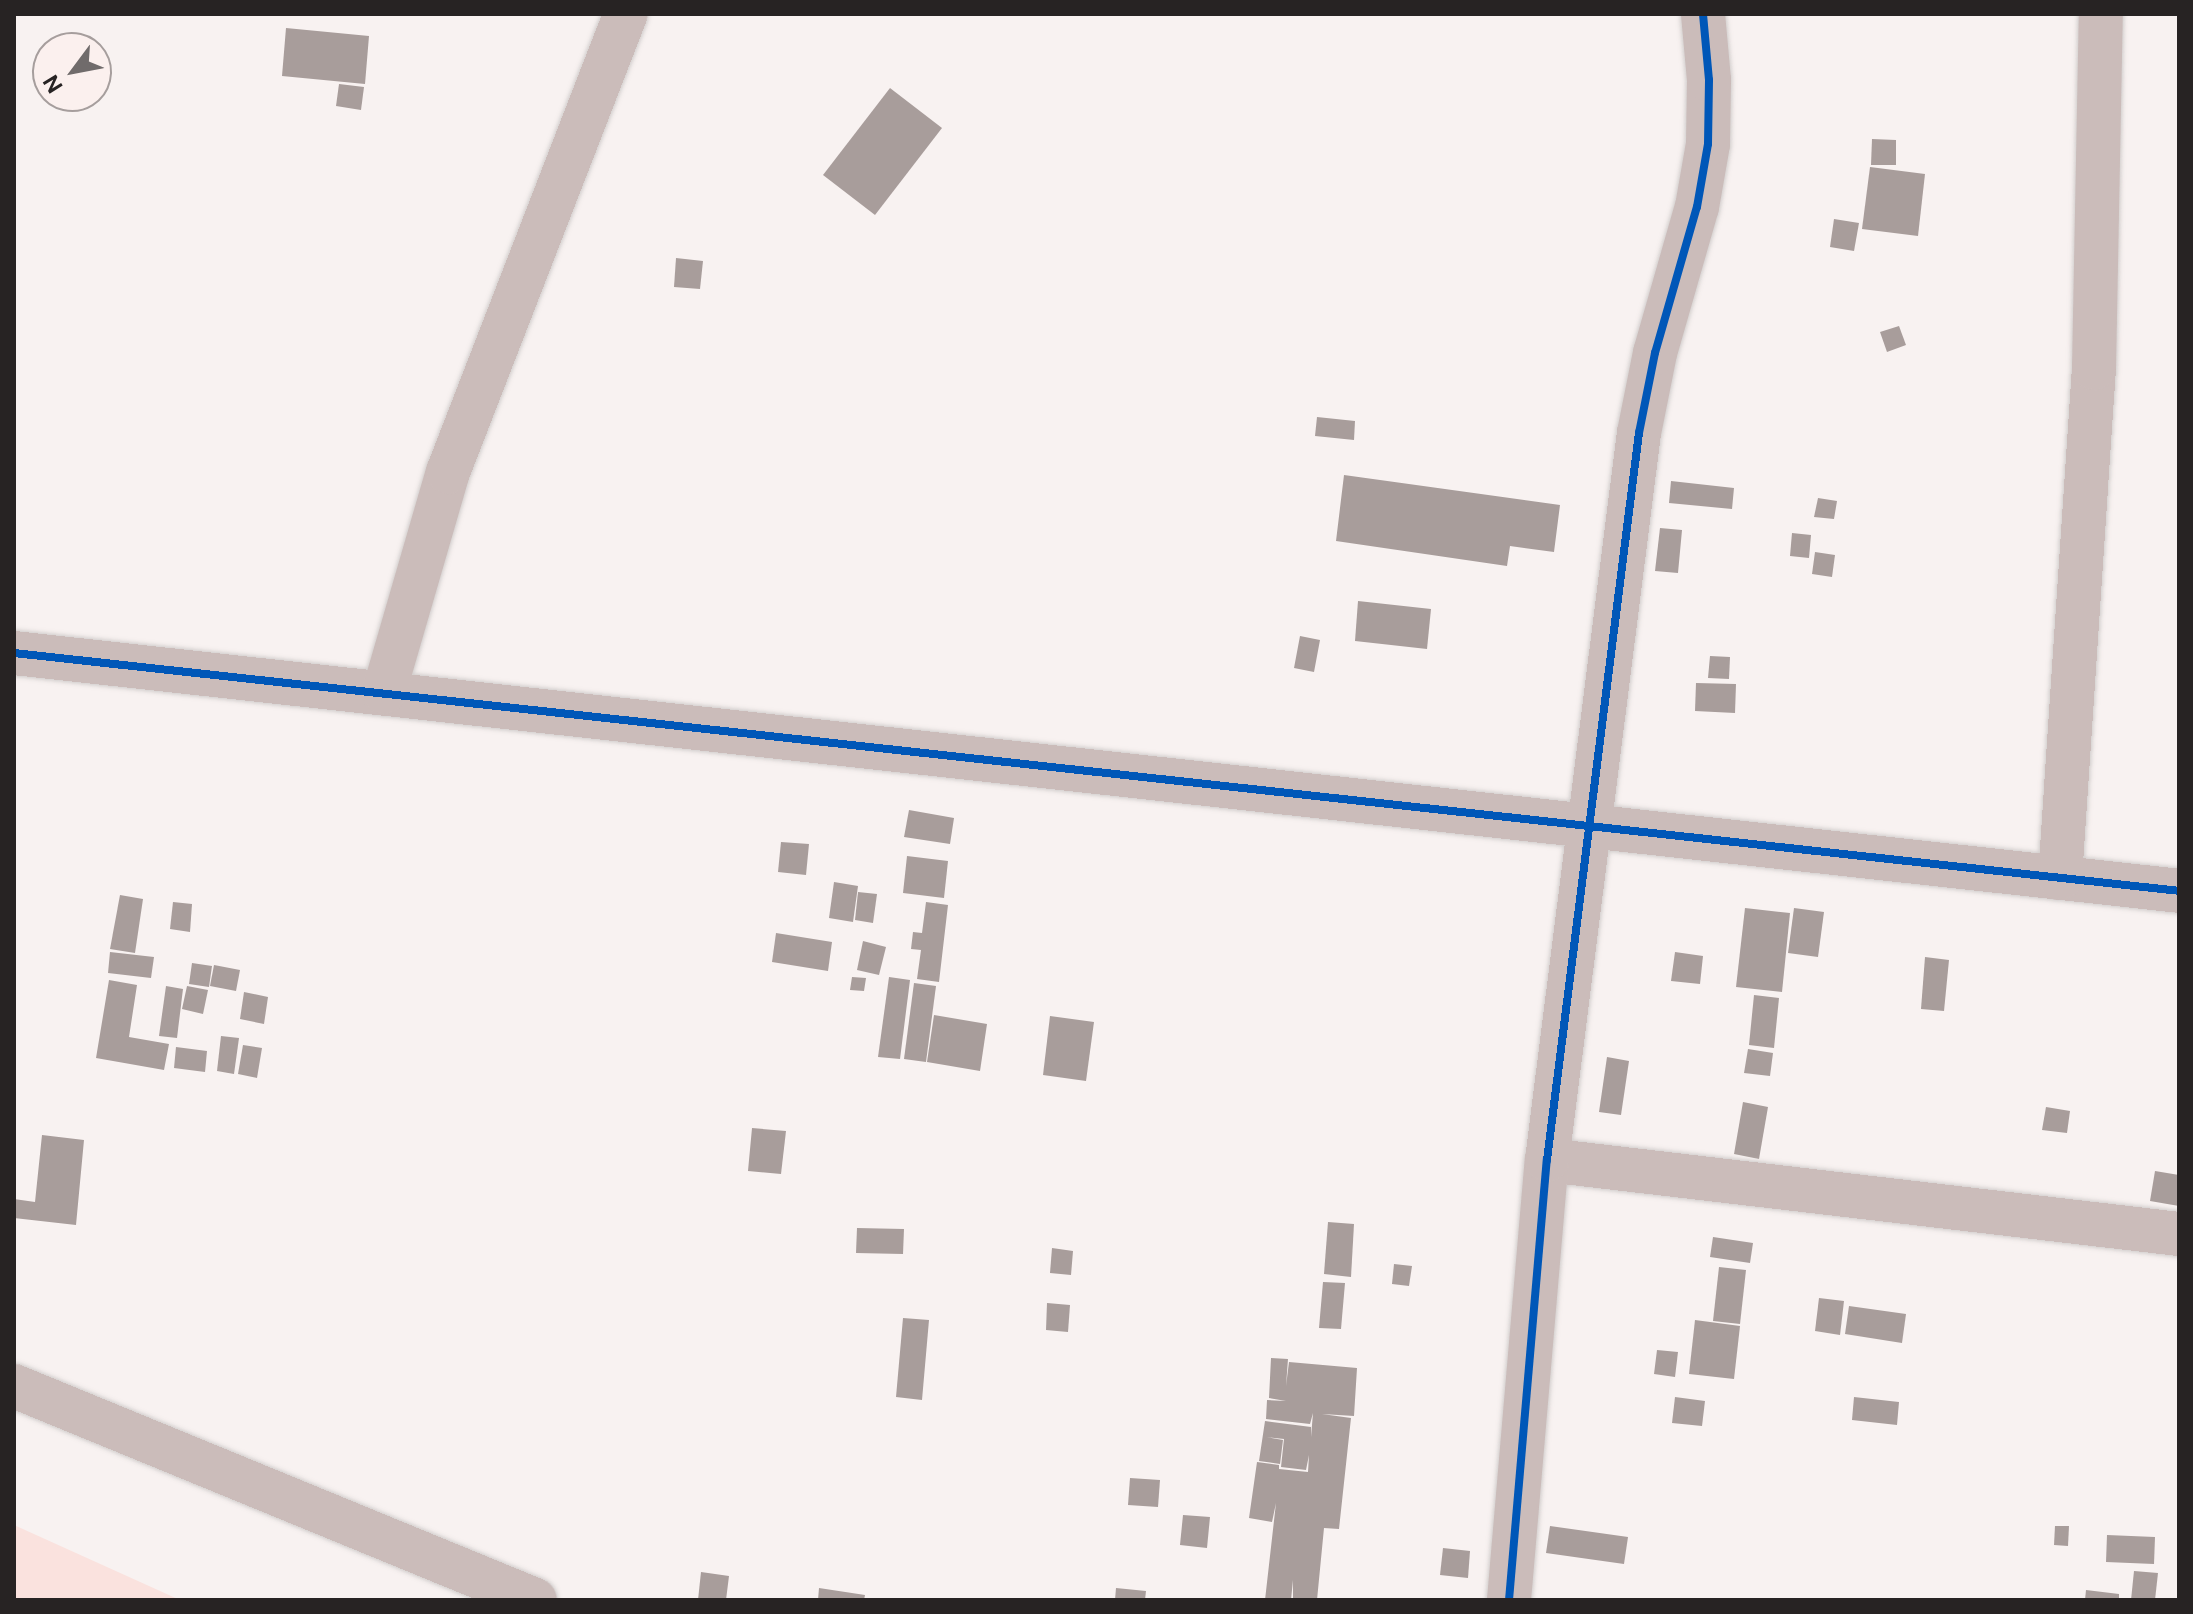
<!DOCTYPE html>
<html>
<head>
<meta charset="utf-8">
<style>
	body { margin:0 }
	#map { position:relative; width:2193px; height:1614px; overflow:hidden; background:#f8f2f1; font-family:"DM Sans",sans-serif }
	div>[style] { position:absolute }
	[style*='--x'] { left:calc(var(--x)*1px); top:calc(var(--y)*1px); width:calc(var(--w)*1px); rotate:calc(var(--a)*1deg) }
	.green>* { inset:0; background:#fae2de }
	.building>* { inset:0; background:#a89d9b }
	.roads { filter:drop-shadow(0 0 2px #d2cecd) drop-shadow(0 0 2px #d2cecd) }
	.minor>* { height:44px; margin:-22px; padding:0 22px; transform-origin:22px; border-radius:22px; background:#cbbcba }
	.cycleway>* { height:8px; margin:-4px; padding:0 4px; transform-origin:4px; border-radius:4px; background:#0057b8 }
	span { translate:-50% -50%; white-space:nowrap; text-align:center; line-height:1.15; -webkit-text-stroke:8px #fbf0ee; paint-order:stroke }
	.frame { position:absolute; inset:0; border:16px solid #272323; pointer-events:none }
	.north { position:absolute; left:32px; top:32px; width:80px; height:80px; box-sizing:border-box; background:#fbf0ee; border:2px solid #a69e9d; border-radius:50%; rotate:238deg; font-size:22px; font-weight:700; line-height:32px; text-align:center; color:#272323 }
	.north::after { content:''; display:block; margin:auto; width:28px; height:36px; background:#706b6b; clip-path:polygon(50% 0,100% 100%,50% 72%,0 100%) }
</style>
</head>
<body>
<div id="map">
	<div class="green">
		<div style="clip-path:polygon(14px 1525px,180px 1600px,14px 1600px)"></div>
	</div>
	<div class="building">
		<div style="clip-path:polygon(286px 28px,369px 36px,365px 84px,282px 76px)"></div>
		<div style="clip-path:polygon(339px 84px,364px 87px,361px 110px,336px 106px)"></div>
		<div style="clip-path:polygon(890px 88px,942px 128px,875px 215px,823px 175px)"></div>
		<div style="clip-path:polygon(1872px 139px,1896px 140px,1896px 165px,1871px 165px)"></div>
		<div style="clip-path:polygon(1870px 167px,1925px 174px,1918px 236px,1862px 229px)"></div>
		<div style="clip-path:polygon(1834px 219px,1859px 223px,1854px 251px,1830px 247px)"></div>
		<div style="clip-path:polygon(676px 258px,703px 261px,700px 289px,674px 287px)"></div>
		<div style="clip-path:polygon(1899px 326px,1906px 345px,1887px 352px,1880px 332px)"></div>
		<div style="clip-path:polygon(1317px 417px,1355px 421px,1354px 440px,1315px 436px)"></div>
		<div style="clip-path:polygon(1344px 475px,1560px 505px,1554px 552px,1510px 546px,1507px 566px,1336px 541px)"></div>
		<div style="clip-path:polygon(1671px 481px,1734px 488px,1732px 509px,1669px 503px)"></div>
		<div style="clip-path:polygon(1818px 498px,1837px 501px,1834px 519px,1814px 517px)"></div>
		<div style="clip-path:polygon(1660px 528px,1682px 530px,1678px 573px,1655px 571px)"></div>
		<div style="clip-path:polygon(1792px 533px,1811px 535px,1809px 558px,1790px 556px)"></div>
		<div style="clip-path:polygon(1815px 552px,1835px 555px,1832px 577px,1812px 574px)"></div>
		<div style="clip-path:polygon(1358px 601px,1431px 609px,1427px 649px,1355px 641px)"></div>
		<div style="clip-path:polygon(1300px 636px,1320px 640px,1314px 672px,1294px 668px)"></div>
		<div style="clip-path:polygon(1710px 656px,1730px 657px,1729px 679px,1708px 678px)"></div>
		<div style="clip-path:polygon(1696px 683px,1736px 684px,1735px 713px,1695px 711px)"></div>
		<div style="clip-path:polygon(909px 810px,954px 818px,950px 844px,904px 837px)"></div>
		<div style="clip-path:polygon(781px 842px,809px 844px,806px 875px,778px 872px)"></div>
		<div style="clip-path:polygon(907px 856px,948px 861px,944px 898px,903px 893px)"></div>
		<div style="clip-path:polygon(834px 882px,858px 886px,853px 922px,829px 918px)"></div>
		<div style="clip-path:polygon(858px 892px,877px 894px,873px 923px,855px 920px)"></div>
		<div style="clip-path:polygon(120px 895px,143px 899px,135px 953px,110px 949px)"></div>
		<div style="clip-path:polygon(173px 902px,192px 904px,190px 932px,170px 929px)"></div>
		<div style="clip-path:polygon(926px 902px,948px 905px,939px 982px,917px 979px,921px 950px,911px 949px,913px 932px,922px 933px)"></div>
		<div style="clip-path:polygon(1745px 908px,1790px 913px,1782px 992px,1736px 987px)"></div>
		<div style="clip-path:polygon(1794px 908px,1824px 912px,1818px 957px,1788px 953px)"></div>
		<div style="clip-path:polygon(776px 933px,832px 942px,828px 971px,772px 962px)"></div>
		<div style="clip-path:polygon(863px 941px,886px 947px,879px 975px,857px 970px)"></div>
		<div style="clip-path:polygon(110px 952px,154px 957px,151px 978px,108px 973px)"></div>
		<div style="clip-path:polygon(1675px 952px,1703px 956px,1700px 984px,1671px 981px)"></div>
		<div style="clip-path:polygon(1925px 957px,1949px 960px,1944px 1011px,1921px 1009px)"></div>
		<div style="clip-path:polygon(192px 963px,212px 966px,209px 987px,189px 984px)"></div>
		<div style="clip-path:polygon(214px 965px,240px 970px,236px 991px,210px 986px)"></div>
		<div style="clip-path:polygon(852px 977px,866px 978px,864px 991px,850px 990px)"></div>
		<div style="clip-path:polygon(889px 977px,910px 980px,900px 1059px,878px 1057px)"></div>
		<div style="clip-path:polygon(109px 980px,137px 985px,129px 1037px,169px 1044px,164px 1070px,96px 1058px)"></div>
		<div style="clip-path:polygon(914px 983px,936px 986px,926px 1062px,904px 1059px)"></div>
		<div style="clip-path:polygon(166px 986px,183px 989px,177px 1038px,159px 1036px)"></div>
		<div style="clip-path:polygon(187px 986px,208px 990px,203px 1014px,182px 1009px)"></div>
		<div style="clip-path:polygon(244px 992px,268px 997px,264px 1024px,240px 1019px)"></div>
		<div style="clip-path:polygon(1754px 995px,1779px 998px,1774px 1048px,1749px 1045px)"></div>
		<div style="clip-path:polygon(934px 1015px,987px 1024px,980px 1071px,927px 1062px)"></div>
		<div style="clip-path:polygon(1050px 1016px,1094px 1022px,1086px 1081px,1043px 1075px)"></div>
		<div style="clip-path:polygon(221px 1036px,239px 1038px,234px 1074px,217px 1071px)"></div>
		<div style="clip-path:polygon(243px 1045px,262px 1048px,257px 1078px,238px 1074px)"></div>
		<div style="clip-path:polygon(176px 1047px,207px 1051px,205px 1072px,174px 1068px)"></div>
		<div style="clip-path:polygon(1748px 1049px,1773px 1053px,1770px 1076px,1744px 1073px)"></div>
		<div style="clip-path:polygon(1607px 1057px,1629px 1061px,1621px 1115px,1599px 1112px)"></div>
		<div style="clip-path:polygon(1743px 1102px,1768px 1107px,1759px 1159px,1734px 1154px)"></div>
		<div style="clip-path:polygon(2046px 1107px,2070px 1111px,2067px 1133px,2042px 1130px)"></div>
		<div style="clip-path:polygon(752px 1128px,786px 1131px,781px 1174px,748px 1171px)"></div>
		<div style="clip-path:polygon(42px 1135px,84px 1140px,76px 1225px,14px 1218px,14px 1199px,35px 1202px)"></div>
		<div style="clip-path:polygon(2155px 1171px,2179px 1175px,2179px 1206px,2150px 1201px)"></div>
		<div style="clip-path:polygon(1328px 1222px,1354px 1224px,1351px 1277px,1324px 1274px)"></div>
		<div style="clip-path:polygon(857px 1228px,904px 1229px,903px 1254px,856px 1253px)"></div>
		<div style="clip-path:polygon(1713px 1237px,1753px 1243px,1750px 1263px,1710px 1257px)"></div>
		<div style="clip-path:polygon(1052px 1248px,1073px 1251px,1071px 1275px,1050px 1273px)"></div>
		<div style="clip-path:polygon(1394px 1264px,1412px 1266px,1409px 1286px,1392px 1284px)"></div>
		<div style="clip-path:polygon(1719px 1267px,1746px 1270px,1740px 1324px,1713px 1321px)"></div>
		<div style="clip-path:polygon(1323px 1282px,1345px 1283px,1341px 1329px,1319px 1328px)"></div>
		<div style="clip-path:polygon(1819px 1298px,1844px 1301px,1840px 1335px,1815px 1331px)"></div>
		<div style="clip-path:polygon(1047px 1303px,1070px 1305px,1068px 1332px,1046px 1330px)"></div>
		<div style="clip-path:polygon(1849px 1306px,1906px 1314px,1902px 1343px,1845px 1334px)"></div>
		<div style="clip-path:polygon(903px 1318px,929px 1320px,922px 1400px,896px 1397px)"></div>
		<div style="clip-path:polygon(1695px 1320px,1740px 1326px,1734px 1379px,1689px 1374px)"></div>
		<div style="clip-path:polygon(1657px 1350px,1678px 1352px,1675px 1377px,1654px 1374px)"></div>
		<div style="clip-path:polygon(1271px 1358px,1288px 1359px,1286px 1386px,1289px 1362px,1357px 1368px,1354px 1416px,1322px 1414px,1351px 1418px,1339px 1529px,1324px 1528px,1317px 1600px,1293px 1600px,1293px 1580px,1291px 1600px,1265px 1600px,1276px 1503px,1272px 1522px,1249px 1518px,1257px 1462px,1279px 1465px,1279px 1469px,1308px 1472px,1309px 1455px,1306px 1470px,1281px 1467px,1284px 1439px,1266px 1437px,1283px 1440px,1280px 1464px,1259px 1461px,1265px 1421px,1311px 1427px,1311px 1437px,1313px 1413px,1310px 1424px,1266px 1419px,1267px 1400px,1286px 1401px,1269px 1398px)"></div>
		<div style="clip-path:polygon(1675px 1397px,1705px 1401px,1702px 1426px,1672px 1423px)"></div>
		<div style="clip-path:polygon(1854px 1397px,1899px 1402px,1897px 1425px,1852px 1420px)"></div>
		<div style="clip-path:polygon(1130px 1478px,1160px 1480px,1158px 1507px,1128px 1505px)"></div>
		<div style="clip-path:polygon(1183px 1515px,1210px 1517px,1207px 1548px,1180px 1545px)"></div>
		<div style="clip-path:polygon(1550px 1526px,1628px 1537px,1624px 1564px,1546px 1553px)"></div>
		<div style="clip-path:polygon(2055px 1526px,2069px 1526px,2068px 1546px,2054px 1545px)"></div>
		<div style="clip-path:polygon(2107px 1535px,2155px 1537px,2154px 1564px,2106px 1562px)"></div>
		<div style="clip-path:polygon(1443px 1548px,1470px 1551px,1468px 1578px,1440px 1575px)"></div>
		<div style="clip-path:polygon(2134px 1571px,2158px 1573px,2155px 1600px,2131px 1600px)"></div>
		<div style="clip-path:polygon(701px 1572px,729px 1576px,726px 1600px,698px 1600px)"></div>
		<div style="clip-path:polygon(819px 1588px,865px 1595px,864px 1600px,818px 1600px)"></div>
		<div style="clip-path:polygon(1116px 1588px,1146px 1591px,1145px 1600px,1115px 1600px)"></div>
		<div style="clip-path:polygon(2086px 1590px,2119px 1594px,2119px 1600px,2085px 1600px)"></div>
	</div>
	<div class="roads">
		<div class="minor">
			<div style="--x:14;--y:653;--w:2178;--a:6.27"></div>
			<div style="--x:384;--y:692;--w:229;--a:-73.8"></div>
			<div style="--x:448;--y:472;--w:491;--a:-68.8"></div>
			<div style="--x:2060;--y:878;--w:511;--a:-86.19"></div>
			<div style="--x:2094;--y:368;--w:354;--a:-88.9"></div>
			<div style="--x:1547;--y:1160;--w:636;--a:6.68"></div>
			<div style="--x:14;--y:1386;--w:563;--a:22.33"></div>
			<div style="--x:1509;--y:1600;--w:442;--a:-85.1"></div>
			<div style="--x:1547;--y:1160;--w:733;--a:-82.79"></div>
			<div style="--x:1639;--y:433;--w:82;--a:-78.7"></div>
			<div style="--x:1655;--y:353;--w:152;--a:-74"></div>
			<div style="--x:1697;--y:207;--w:64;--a:-80.1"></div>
			<div style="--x:1708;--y:144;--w:64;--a:-89.1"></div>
			<div style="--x:1709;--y:80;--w:66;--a:-95.2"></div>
		</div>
	</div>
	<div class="cycleway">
		<div style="--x:14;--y:653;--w:2178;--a:6.27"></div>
		<div style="--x:1509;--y:1600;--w:442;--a:-85.1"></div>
		<div style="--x:1547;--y:1160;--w:733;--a:-82.79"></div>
		<div style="--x:1639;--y:433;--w:82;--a:-78.7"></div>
		<div style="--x:1655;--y:353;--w:152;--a:-74"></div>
		<div style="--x:1697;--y:207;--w:64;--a:-80.1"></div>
		<div style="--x:1708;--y:144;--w:64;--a:-89.1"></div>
		<div style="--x:1709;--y:80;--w:66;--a:-95.2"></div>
	</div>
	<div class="frame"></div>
	<div class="north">N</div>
</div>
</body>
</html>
